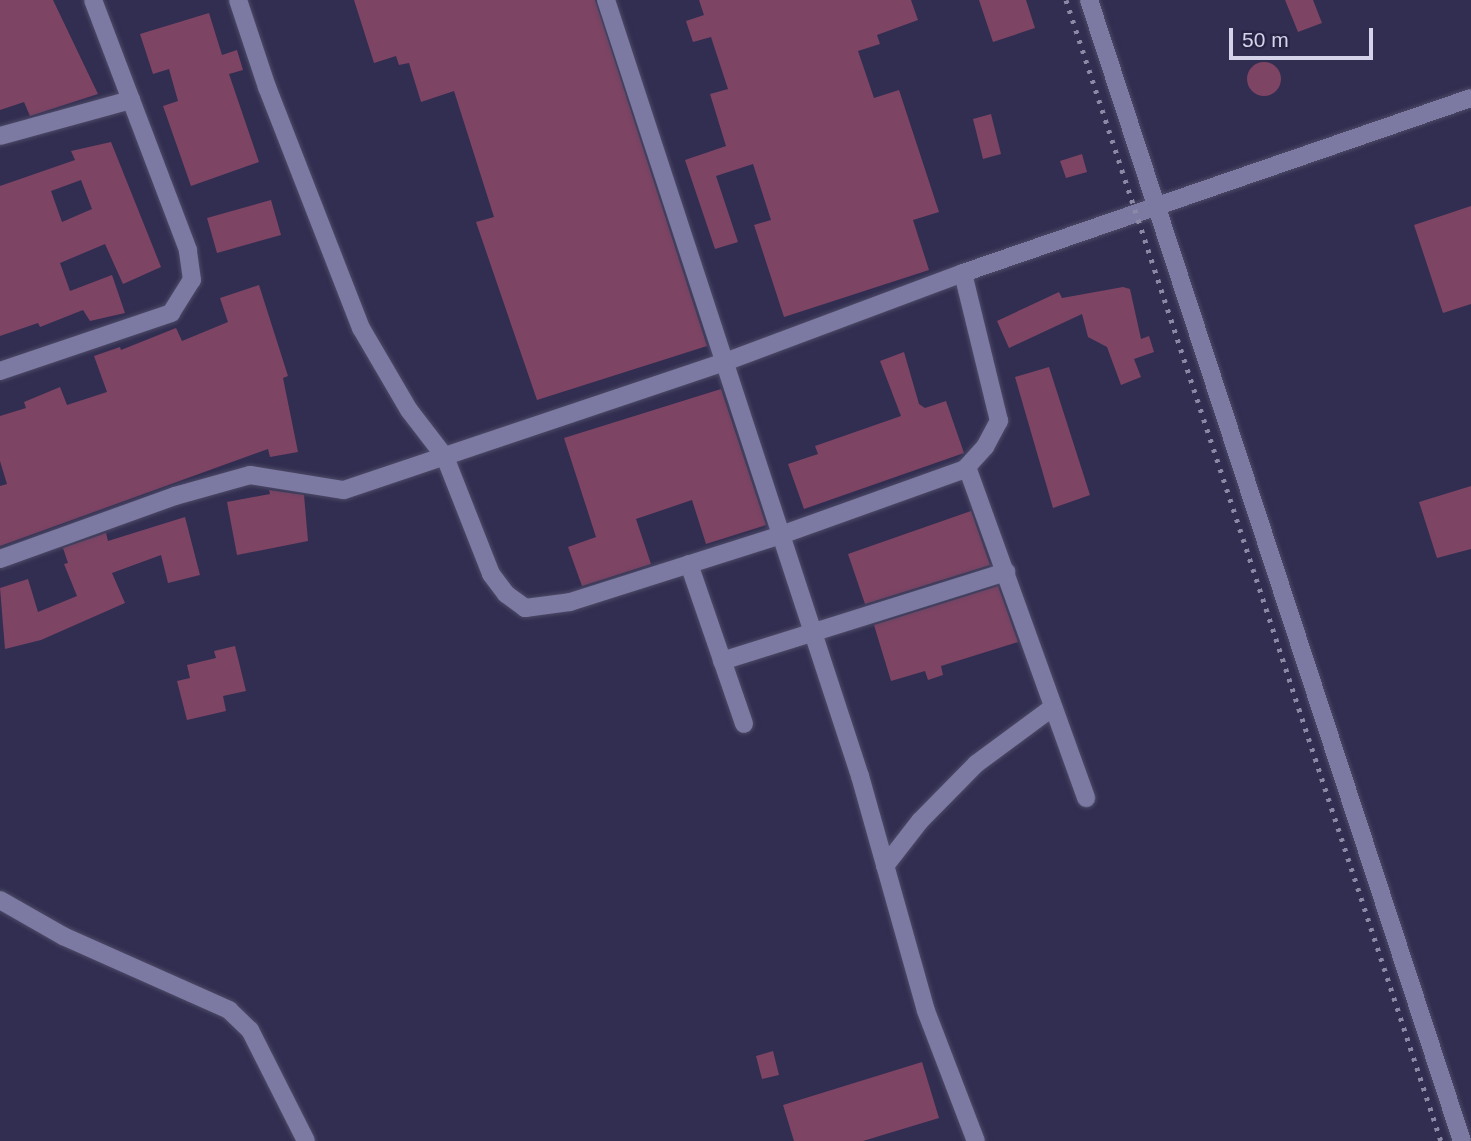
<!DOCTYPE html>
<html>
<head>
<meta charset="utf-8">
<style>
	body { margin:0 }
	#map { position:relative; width:1471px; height:1141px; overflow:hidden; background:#312e51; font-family:Arial,sans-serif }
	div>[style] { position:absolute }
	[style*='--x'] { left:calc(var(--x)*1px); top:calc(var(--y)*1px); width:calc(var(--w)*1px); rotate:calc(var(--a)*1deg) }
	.building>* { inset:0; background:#7e4464 }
	.round { border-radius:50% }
	.roads { filter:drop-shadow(0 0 2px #4e4a67) drop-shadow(0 0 2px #4e4a67) }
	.minor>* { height:18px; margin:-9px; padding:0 9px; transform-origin:9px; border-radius:9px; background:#7c7aa2 }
	.rail>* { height:5px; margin-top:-2.5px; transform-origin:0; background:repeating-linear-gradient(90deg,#8b89a5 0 3.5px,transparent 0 10.5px) }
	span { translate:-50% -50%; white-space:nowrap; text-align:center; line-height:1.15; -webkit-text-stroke:7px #282446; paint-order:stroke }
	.scale { position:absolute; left:1229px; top:28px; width:144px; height:32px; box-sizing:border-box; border:4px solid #d4d3e9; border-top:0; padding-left:9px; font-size:21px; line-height:24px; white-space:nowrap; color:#d4d3e9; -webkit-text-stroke:5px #282446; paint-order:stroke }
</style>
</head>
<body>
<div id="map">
	<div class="building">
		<div style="clip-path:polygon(0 0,53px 0,98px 94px,30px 116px,24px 102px,0 110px)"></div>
		<div style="clip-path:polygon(354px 0,595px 0,707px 346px,537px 400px,476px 222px,494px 217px,454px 91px,421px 102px,409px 63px,399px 65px,396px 56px,374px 63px)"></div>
		<div style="clip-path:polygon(699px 0,911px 0,918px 20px,877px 35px,880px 44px,858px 51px,874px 98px,899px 90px,939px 212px,913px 220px,929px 270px,784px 317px,754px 225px,771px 220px,753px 164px,716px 176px,738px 242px,715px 249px,685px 160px,726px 146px,710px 94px,728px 89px,711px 37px,693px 42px,686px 21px,704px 15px)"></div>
		<div style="clip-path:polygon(979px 0,1026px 0,1035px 28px,993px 42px)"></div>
		<div style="clip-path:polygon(1285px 0,1313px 0,1322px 23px,1298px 32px)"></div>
		<div style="clip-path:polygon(209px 13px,222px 55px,237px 50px,243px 70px,229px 74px,259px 162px,191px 186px,163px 106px,178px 101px,169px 69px,153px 74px,140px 34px)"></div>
		<div class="round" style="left:1247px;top:62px;width:34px;height:34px"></div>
		<div style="clip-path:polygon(991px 114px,1001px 154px,983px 159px,973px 119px)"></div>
		<div style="clip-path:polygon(evenodd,111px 142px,161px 267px,123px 284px,105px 244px,60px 263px,70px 291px,112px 275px,125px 313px,90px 321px,83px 310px,40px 327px,38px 323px,0 336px,0 186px,75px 160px,71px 151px,111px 142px,81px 180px,92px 209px,62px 222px,51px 191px,81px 180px)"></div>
		<div style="clip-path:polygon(1082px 154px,1087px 172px,1066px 178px,1060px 161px)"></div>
		<div style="clip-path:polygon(271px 200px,281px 235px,217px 253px,207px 218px)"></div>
		<div style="clip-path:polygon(1471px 206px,1471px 304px,1443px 313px,1414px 225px)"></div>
		<div style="clip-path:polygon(259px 285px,288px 376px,283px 378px,298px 452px,270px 457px,268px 449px,0 546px,0 486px,7px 484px,0 461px,0 416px,26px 408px,24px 402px,60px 387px,67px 405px,107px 392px,94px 356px,120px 347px,121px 350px,176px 328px,182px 341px,228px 322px,220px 298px)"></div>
		<div style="clip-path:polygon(1123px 287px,1130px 289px,1141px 339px,1149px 336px,1154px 352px,1134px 359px,1141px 377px,1121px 385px,1107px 347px,1088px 337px,1082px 314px,1009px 348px,997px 321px,1059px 292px,1062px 298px)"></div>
		<div style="clip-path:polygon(904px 352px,919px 404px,925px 408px,946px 401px,964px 453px,804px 509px,788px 464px,818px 454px,815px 446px,901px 416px,880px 361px)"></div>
		<div style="clip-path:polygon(1049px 367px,1090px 495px,1053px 508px,1015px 377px)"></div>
		<div style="clip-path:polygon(721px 389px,766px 525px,706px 544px,692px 500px,636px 519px,651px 564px,582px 586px,568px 547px,596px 537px,564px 438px)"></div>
		<div style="clip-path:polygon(1471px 486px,1471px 549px,1437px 558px,1419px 502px)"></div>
		<div style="clip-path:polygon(269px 490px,304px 495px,308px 541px,237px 555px,227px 502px,270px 494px)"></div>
		<div style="clip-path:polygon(971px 511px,990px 565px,865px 604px,848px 554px)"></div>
		<div style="clip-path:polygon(185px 517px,200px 575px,168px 583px,161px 555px,112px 573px,125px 603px,41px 640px,5px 649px,0 588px,28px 579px,38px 612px,77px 596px,64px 564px,68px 563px,63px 548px,106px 533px,108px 541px)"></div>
		<div style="clip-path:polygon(998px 586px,1018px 642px,941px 666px,943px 675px,928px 680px,925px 671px,891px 681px,874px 625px)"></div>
		<div style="clip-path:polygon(235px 646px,246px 691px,223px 696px,226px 711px,187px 720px,177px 681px,190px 678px,187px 665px,216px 658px,214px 651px)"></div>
		<div style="clip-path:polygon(773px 1051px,779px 1075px,762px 1079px,756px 1056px)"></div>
		<div style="clip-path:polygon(922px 1062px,939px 1118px,863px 1141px,794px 1141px,783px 1105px)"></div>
	</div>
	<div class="roads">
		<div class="minor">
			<div style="--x:238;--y:0;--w:92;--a:71.6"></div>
			<div style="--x:267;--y:87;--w:259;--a:68.7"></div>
			<div style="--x:361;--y:328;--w:95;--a:59.7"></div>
			<div style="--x:409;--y:410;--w:59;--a:52.5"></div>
			<div style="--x:445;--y:457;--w:126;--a:68.5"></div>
			<div style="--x:491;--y:574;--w:25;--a:53"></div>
			<div style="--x:506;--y:594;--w:24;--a:36"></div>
			<div style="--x:525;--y:608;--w:45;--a:-7.6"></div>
			<div style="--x:570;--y:602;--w:221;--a:-17.6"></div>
			<div style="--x:781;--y:535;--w:195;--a:-19.7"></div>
			<div style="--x:965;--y:469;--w:30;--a:-48"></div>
			<div style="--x:985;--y:447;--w:30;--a:-62"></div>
			<div style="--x:999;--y:421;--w:152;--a:-103.7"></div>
			<div style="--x:606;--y:0;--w:817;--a:71.88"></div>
			<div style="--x:860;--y:776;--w:244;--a:74.3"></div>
			<div style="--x:926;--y:1011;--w:139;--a:69"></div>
			<div style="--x:1089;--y:0;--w:1200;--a:71.9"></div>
			<div style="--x:0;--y:136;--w:136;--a:-15.4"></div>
			<div style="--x:0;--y:371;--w:181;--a:-18.7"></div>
			<div style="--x:171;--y:313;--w:39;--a:-58"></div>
			<div style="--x:192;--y:280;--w:30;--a:-98"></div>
			<div style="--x:188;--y:250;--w:267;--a:-110.8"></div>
			<div style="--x:967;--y:467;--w:352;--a:70.2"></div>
			<div style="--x:0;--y:559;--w:186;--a:-19.8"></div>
			<div style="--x:175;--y:496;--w:78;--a:-15.6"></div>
			<div style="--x:250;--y:475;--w:95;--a:9.1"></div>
			<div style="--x:344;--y:490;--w:402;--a:-18.6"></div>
			<div style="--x:725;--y:362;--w:254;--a:-20.5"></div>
			<div style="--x:963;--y:273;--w:537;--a:-19.01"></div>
			<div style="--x:689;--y:564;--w:169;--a:71"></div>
			<div style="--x:722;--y:661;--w:298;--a:-17.4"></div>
			<div style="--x:885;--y:866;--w:57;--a:-52.1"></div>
			<div style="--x:920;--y:821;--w:80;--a:-45.5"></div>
			<div style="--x:976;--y:764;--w:96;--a:-36.5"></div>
			<div style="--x:0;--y:900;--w:73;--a:29.7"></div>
			<div style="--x:63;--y:936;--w:182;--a:24"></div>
			<div style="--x:229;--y:1010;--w:29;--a:44"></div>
			<div style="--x:250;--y:1030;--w:124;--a:63.2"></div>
		</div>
	</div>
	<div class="rail">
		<div style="--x:1066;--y:0;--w:1201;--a:71.81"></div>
	</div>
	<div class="scale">50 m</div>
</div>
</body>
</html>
